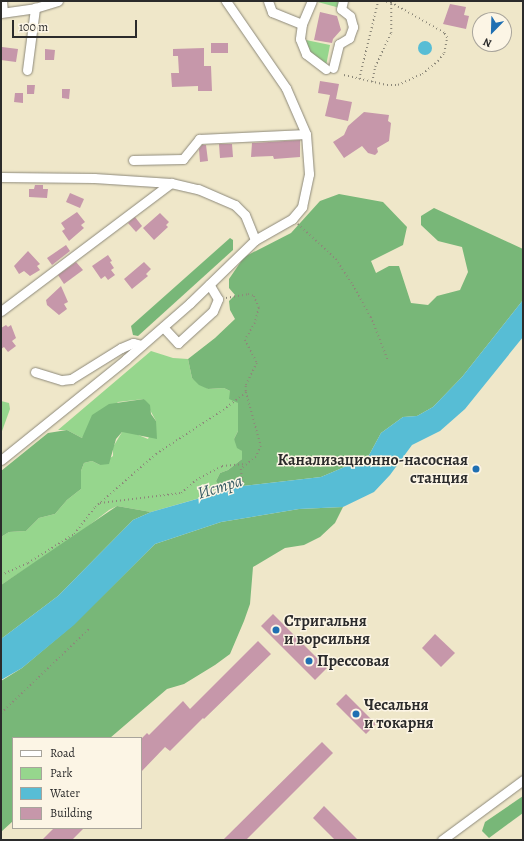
<!DOCTYPE html>
<html>
<head>
<meta charset="utf-8">
<style>
	body { margin:0 }
	#map { position:relative; width:524px; height:841px; overflow:hidden; background:#efe7c9; font-family:Alegreya,serif }
	div>[style] { position:absolute }
	[style*='--x'] { left:calc(var(--x)*1px); top:calc(var(--y)*1px); width:calc(var(--w)*1px); rotate:calc(var(--a)*1deg) }
	.green>* { inset:0; background:#96d68d }
	.forest>* { inset:0; background:#78b778 }
	.water>* { inset:0; background:#57bdd5 }
	.round { border-radius:50% }
	.building>* { inset:0; background:#c697aa }
	.path>* { height:1.5px; margin-top:-0.75px; transform-origin:0; background:repeating-linear-gradient(90deg,#8d897a 0 1px,transparent 0 4px) }
	.roads { filter:drop-shadow(0 0 1px #8d897a) drop-shadow(0 0 1px #8d897a) }
	.minor>* { height:9px; margin:-4.5px; padding:0 4.5px; transform-origin:4.5px; border-radius:4.5px; background:#fff }
	.dots>* { width:11px; height:11px; translate:-50% -50%; box-sizing:border-box; border:2px solid #fcf5e5; border-radius:50% }
	span { translate:-50% -50%; white-space:nowrap; text-align:center; line-height:1.15; -webkit-text-stroke:3px #fcf5e5; paint-order:stroke }
	.poi-label { font-size:16px; color:#2b2b2b; font-weight:700 }
	.right { translate:-100% -50%; text-align:right }
	.left { translate:0 -50%; text-align:left }
	.water-label { font-size:17px; color:#3a5e66; font-style:italic }
	.frame { position:absolute; inset:0; border:2px solid #2b2b2b; pointer-events:none }
	.legend { position:absolute; left:12px; top:737px; width:130px; height:92px; box-sizing:border-box; background:#fcf5e5; border:1px solid #a8a49b; margin:0; padding:5px 7px; list-style:none; font-size:12px; color:#2b2b2b }
	.legend li { display:flex; align-items:center; gap:8px; height:20px }
	.legend b { width:20px; border:1px solid #a8a49b }
	.north { position:absolute; left:472px; top:12px; width:40px; height:40px; box-sizing:border-box; background:#fcf5e5; border:1px solid #a8a49b; border-radius:50%; rotate:203deg; font-size:11px; font-weight:700; line-height:16px; text-align:center; color:#2b2b2b }
	.north::after { content:''; display:block; margin:auto; width:14px; height:18px; background:#1f6fb2; clip-path:polygon(50% 0,100% 100%,50% 72%,0 100%) }
	.scale { position:absolute; left:12px; top:20px; width:125px; height:18px; box-sizing:border-box; border:2px solid #2b2b2b; border-top:0; padding-left:5px; font-size:12px; line-height:14px; white-space:nowrap; color:#2b2b2b; -webkit-text-stroke:3px #fcf5e5; paint-order:stroke }
</style>
</head>
<body>
<div id="map">
	<div class="green">
		<div style="clip-path:polygon(314px 1px,342px 1px,340px 8px)"></div>
		<div style="clip-path:polygon(306px 40px,330px 45px,326px 66px,309px 52px)"></div>
		<div style="clip-path:polygon(151px 351px,173px 358px,188px 359px,192px 378px,208px 389px,224px 388px,230px 391px,238px 403px,238px 431px,234px 439px,242px 451px,242px 459px,228px 470px,220px 473px,216px 481px,221px 492px,151px 512px,117px 506px,109px 510px,74px 537px,1px 585px,1px 537px,9px 532px,26px 531px,39px 518px,55px 514px,67px 500px,81px 489px,81px 471px,84px 463px,92px 461px,100px 465px,113px 456px,113px 447px,122px 432px,131px 432px,148px 439px,156px 421px,144px 399px,118px 402px,82px 438px,67px 430px,58px 430px)"></div>
		<div style="clip-path:polygon(1px 401px,9px 403px,10px 409px,1px 434px)"></div>
	</div>
	<div class="forest">
		<div style="clip-path:polygon(339px 194px,383px 202px,407px 227px,403px 245px,371px 261px,376px 273px,389px 266px,399px 266px,411px 303px,428px 305px,437px 296px,460px 290px,468px 272px,462px 247px,438px 241px,421px 225px,421px 216px,434px 208px,523px 249px,523px 300px,462px 377px,433px 407px,417px 416px,403px 417px,381px 433px,368px 457px,321px 477px,243px 486px,221px 492px,216px 481px,220px 473px,228px 470px,242px 459px,242px 451px,237px 448px,234px 439px,238px 431px,238px 403px,229px 399px,230px 391px,224px 388px,208px 389px,199px 385px,192px 378px,188px 359px,215px 338px,235px 319px,230px 310px,229px 301px,235px 295px,229px 288px,229px 279px,244px 257px,291px 233px,320px 201px)"></div>
		<div style="clip-path:polygon(230px 238px,233px 240px,233px 250px,138px 336px,133px 335px,131px 326px)"></div>
		<div style="clip-path:polygon(144px 399px,150px 405px,151px 414px,156px 421px,157px 439px,122px 432px,116px 439px,109px 464px,100px 465px,92px 461px,84px 463px,81px 471px,81px 489px,67px 500px,55px 514px,39px 518px,26px 531px,9px 532px,1px 537px,1px 471px,48px 433px,67px 430px,82px 438px,92px 415px,109px 404px)"></div>
		<div style="clip-path:polygon(117px 506px,151px 512px,133px 520px,58px 596px,1px 639px,1px 585px)"></div>
		<div style="clip-path:polygon(343px 507px,335px 523px,320px 537px,304px 545px,285px 548px,253px 567px,250px 604px,244px 621px,230px 654px,215px 665px,184px 684px,167px 689px,110px 738px,13px 738px,13px 821px,1px 832px,1px 681px,22px 668px,73px 625px,155px 544px,221px 522px,299px 509px)"></div>
		<div style="clip-path:polygon(523px 796px,523px 813px,489px 838px,482px 831px,485px 822px)"></div>
	</div>
	<div class="water">
		<div class="round" style="left:418px;top:41px;width:14px;height:14px"></div>
		<div style="clip-path:polygon(523px 300px,523px 337px,465px 409px,440px 431px,412px 445px,390px 475px,374px 492px,343px 507px,299px 509px,221px 522px,155px 544px,74px 625px,22px 668px,1px 680px,1px 639px,58px 596px,133px 520px,151px 512px,243px 486px,321px 477px,368px 457px,381px 433px,403px 417px,417px 416px,433px 407px,462px 377px)"></div>
	</div>
	<div class="building">
		<div style="clip-path:polygon(450px 4px,466px 7px,464px 15px,469px 16px,466px 29px,443px 24px)"></div>
		<div style="clip-path:polygon(320px 12px,337px 16px,341px 30px,333px 39px,332px 43px,314px 40px)"></div>
		<div style="clip-path:polygon(211px 43px,228px 43px,228px 53px,211px 53px)"></div>
		<div style="clip-path:polygon(2px 47px,18px 49px,16px 62px,1px 60px)"></div>
		<div style="clip-path:polygon(204px 48px,204px 66px,211px 66px,212px 91px,198px 91px,198px 86px,172px 87px,171px 73px,179px 73px,178px 56px,173px 56px,173px 49px)"></div>
		<div style="clip-path:polygon(45px 49px,55px 50px,54px 60px,45px 60px)"></div>
		<div style="clip-path:polygon(320px 81px,339px 84px,336px 99px,352px 102px,348px 121px,325px 116px,330px 95px,318px 93px)"></div>
		<div style="clip-path:polygon(27px 85px,35px 85px,34px 94px,27px 94px)"></div>
		<div style="clip-path:polygon(62px 89px,70px 89px,69px 99px,62px 98px)"></div>
		<div style="clip-path:polygon(15px 93px,23px 93px,23px 103px,14px 102px)"></div>
		<div style="clip-path:polygon(364px 112px,389px 115px,388px 121px,391px 123px,389px 141px,377px 148px,378px 152px,375px 155px,368px 153px,362px 146px,344px 158px,333px 142px,344px 135px,348px 126px)"></div>
		<div style="clip-path:polygon(300px 140px,300px 157px,274px 159px,273px 156px,251px 157px,252px 143px)"></div>
		<div style="clip-path:polygon(219px 144px,232px 144px,233px 157px,220px 158px)"></div>
		<div style="clip-path:polygon(202px 145px,206px 145px,208px 161px,200px 162px,199px 149px)"></div>
		<div style="clip-path:polygon(35px 185px,43px 185px,43px 189px,48px 189px,47px 198px,29px 197px,29px 189px,34px 189px)"></div>
		<div style="clip-path:polygon(70px 193px,84px 199px,80px 208px,66px 202px)"></div>
		<div style="clip-path:polygon(77px 212px,85px 222px,81px 225px,84px 228px,69px 241px,62px 231px,65px 229px,61px 223px)"></div>
		<div style="clip-path:polygon(160px 213px,169px 222px,166px 225px,168px 227px,154px 240px,143px 228px)"></div>
		<div style="clip-path:polygon(135px 217px,142px 226px,136px 232px,128px 223px)"></div>
		<div style="clip-path:polygon(66px 245px,70px 251px,52px 265px,47px 258px)"></div>
		<div style="clip-path:polygon(28px 251px,40px 264px,37px 266px,40px 270px,30px 276px,24px 271px,19px 274px,14px 266px)"></div>
		<div style="clip-path:polygon(108px 255px,112px 261px,110px 262px,114px 268px,111px 270px,115px 275px,108px 280px,105px 276px,101px 279px,92px 266px)"></div>
		<div style="clip-path:polygon(76px 262px,83px 270px,64px 284px,58px 275px)"></div>
		<div style="clip-path:polygon(144px 262px,151px 269px,146px 274px,148px 276px,132px 289px,124px 279px)"></div>
		<div style="clip-path:polygon(61px 286px,68px 302px,64px 304px,67px 309px,59px 315px,47px 305px,46px 300px)"></div>
		<div style="clip-path:polygon(6px 325px,8px 327px,11px 325px,16px 338px,12px 341px,16px 346px,8px 352px,4px 347px,1px 349px,1px 328px)"></div>
		<div class="round" style="left:471.5px;top:463.5px;width:9px;height:9px"></div>
		<div style="clip-path:polygon(273px 614px,327px 668px,315px 680px,261px 626px)"></div>
		<div style="clip-path:polygon(435px 634px,455px 653px,441px 667px,422px 648px)"></div>
		<div style="clip-path:polygon(258px 641px,271px 654px,204px 719px,203px 718px,170px 751px,165px 747px,141px 772px,141px 739px,147px 733px,149px 735px,183px 701px,190px 709px)"></div>
		<div style="clip-path:polygon(346px 694px,376px 724px,366px 734px,336px 704px)"></div>
		<div style="clip-path:polygon(322px 742px,333px 753px,246px 840px,223px 840px)"></div>
		<div style="clip-path:polygon(324px 806px,358px 840px,335px 840px,313px 818px)"></div>
		<div style="clip-path:polygon(54px 828px,84px 828px,72px 840px,42px 840px)"></div>
	</div>
	<div class="path">
		<div style="--x:344;--y:75;--w:44;--a:13.1"></div>
		<div style="--x:387;--y:85;--w:11;--a:0"></div>
		<div style="--x:398;--y:85;--w:26;--a:-25"></div>
		<div style="--x:422;--y:74;--w:21;--a:-39"></div>
		<div style="--x:438;--y:61;--w:10;--a:-53"></div>
		<div style="--x:444;--y:53;--w:15;--a:-79"></div>
		<div style="--x:447;--y:38;--w:6;--a:-121"></div>
		<div style="--x:444;--y:33;--w:61;--a:-150.5"></div>
		<div style="--x:391;--y:3;--w:11;--a:-170"></div>
		<div style="--x:359;--y:79;--w:80;--a:-76.3"></div>
		<div style="--x:372;--y:82;--w:15;--a:-79"></div>
		<div style="--x:375;--y:67;--w:38;--a:-65"></div>
		<div style="--x:391;--y:33;--w:29;--a:-90"></div>
		<div style="--x:298;--y:224;--w:52;--a:42.6"></div>
		<div style="--x:336;--y:259;--w:31;--a:57"></div>
		<div style="--x:353;--y:285;--w:37;--a:61"></div>
		<div style="--x:371;--y:317;--w:46;--a:68.4"></div>
		<div style="--x:226;--y:298;--w:22;--a:-10"></div>
		<div style="--x:248;--y:294;--w:6;--a:18"></div>
		<div style="--x:254;--y:296;--w:13;--a:67"></div>
		<div style="--x:259;--y:308;--w:16;--a:105"></div>
		<div style="--x:255;--y:323;--w:20;--a:120"></div>
		<div style="--x:245;--y:340;--w:26;--a:62"></div>
		<div style="--x:257;--y:363;--w:25;--a:116"></div>
		<div style="--x:246;--y:386;--w:6;--a:90"></div>
		<div style="--x:246;--y:392;--w:56;--a:74.5"></div>
		<div style="--x:261;--y:446;--w:12;--a:114"></div>
		<div style="--x:256;--y:457;--w:19;--a:141"></div>
		<div style="--x:241;--y:469;--w:14;--a:82"></div>
		<div style="--x:100;--y:503;--w:82;--a:-7"></div>
		<div style="--x:181;--y:493;--w:20;--a:-41"></div>
		<div style="--x:196;--y:480;--w:30;--a:-28"></div>
		<div style="--x:222;--y:466;--w:23;--a:-5"></div>
		<div style="--x:1;--y:575;--w:30;--a:-24"></div>
		<div style="--x:28;--y:563;--w:54;--a:-32.2"></div>
		<div style="--x:74;--y:534;--w:34;--a:-52"></div>
		<div style="--x:95;--y:507;--w:81;--a:-41"></div>
		<div style="--x:156;--y:454;--w:80;--a:-33.3"></div>
		<div style="--x:223;--y:410;--w:29;--a:-38"></div>
		<div style="--x:1;--y:713;--w:122;--a:-43.7"></div>
	</div>
	<div class="roads">
		<div class="minor">
			<div style="--x:2;--y:1;--w:11;--a:85"></div>
			<div style="--x:268;--y:1;--w:12;--a:70"></div>
			<div style="--x:272;--y:12;--w:32;--a:22"></div>
			<div style="--x:302;--y:24;--w:15;--a:98"></div>
			<div style="--x:300;--y:39;--w:16;--a:68"></div>
			<div style="--x:306;--y:54;--w:25;--a:37"></div>
			<div style="--x:1;--y:13;--w:34;--a:-8"></div>
			<div style="--x:35;--y:8;--w:24;--a:-17"></div>
			<div style="--x:302;--y:24;--w:25;--a:-67"></div>
			<div style="--x:333;--y:68;--w:25;--a:-76"></div>
			<div style="--x:339;--y:44;--w:12;--a:-31"></div>
			<div style="--x:349;--y:38;--w:12;--a:-70"></div>
			<div style="--x:353;--y:27;--w:11;--a:-105"></div>
			<div style="--x:350;--y:16;--w:11;--a:-142"></div>
			<div style="--x:341;--y:9;--w:8;--a:-76"></div>
			<div style="--x:27;--y:70;--w:63;--a:-82.6"></div>
			<div style="--x:133;--y:160;--w:50;--a:-1.1"></div>
			<div style="--x:183;--y:159;--w:26;--a:-51"></div>
			<div style="--x:199;--y:139;--w:107;--a:-2.7"></div>
			<div style="--x:1;--y:177;--w:93;--a:0.6"></div>
			<div style="--x:94;--y:178;--w:77;--a:3.7"></div>
			<div style="--x:171;--y:183;--w:28;--a:13"></div>
			<div style="--x:198;--y:189;--w:40;--a:23.4"></div>
			<div style="--x:235;--y:205;--w:14;--a:45"></div>
			<div style="--x:245;--y:215;--w:27;--a:68"></div>
			<div style="--x:1;--y:311;--w:213;--a:-37"></div>
			<div style="--x:163;--y:327;--w:22;--a:47"></div>
			<div style="--x:178;--y:343;--w:47;--a:-42.4"></div>
			<div style="--x:213;--y:311;--w:13;--a:-67"></div>
			<div style="--x:218;--y:299;--w:17;--a:-121"></div>
			<div style="--x:35;--y:372;--w:28;--a:17"></div>
			<div style="--x:62;--y:380;--w:9;--a:-6"></div>
			<div style="--x:71;--y:379;--w:59;--a:-31.8"></div>
			<div style="--x:121;--y:348;--w:13;--a:-23"></div>
			<div style="--x:133;--y:343;--w:9;--a:13"></div>
			<div style="--x:1;--y:460;--w:161;--a:-38.9"></div>
			<div style="--x:126;--y:359;--w:85;--a:-41.2"></div>
			<div style="--x:190;--y:303;--w:91;--a:-44.1"></div>
			<div style="--x:255;--y:240;--w:43;--a:-29.6"></div>
			<div style="--x:292;--y:219;--w:16;--a:-50"></div>
			<div style="--x:302;--y:207;--w:34;--a:-78"></div>
			<div style="--x:309;--y:174;--w:40;--a:-94.3"></div>
			<div style="--x:306;--y:134;--w:50;--a:-113.5"></div>
			<div style="--x:286;--y:88;--w:106;--a:-124.6"></div>
			<div style="--x:442;--y:840;--w:101;--a:-36.5"></div>
		</div>
	</div>
	<div class="dots">
		<div style="left:476px;top:469px;background:#1f6fb2"></div>
		<div style="left:276px;top:630px;background:#1f6fb2"></div>
		<div style="left:309px;top:661px;background:#1f6fb2"></div>
		<div style="left:356px;top:714px;background:#1f6fb2"></div>
	</div>
	<div class="poi-label">
		<span class="right" style="left:468px;top:469px">Канализационно-насосная<br>станция</span>
		<span class="left" style="left:284px;top:630px">Стригальня<br>и ворсильня</span>
		<span class="left" style="left:317px;top:661px">Прессовая</span>
		<span class="left" style="left:364px;top:714px">Чесальня<br>и токарня</span>
	</div>
	<div class="water-label">
		<span style="left:220px;top:487px;rotate:-17deg">Истра</span>
	</div>
	<div class="frame"></div>
	<ul class="legend">
	<li><b style="height:5px;background:#fff"></b>Road</li>
	<li><b style="height:11px;background:#96d68d"></b>Park</li>
	<li><b style="height:11px;background:#57bdd5"></b>Water</li>
	<li><b style="height:11px;background:#c697aa"></b>Building</li>
	</ul>
	<div class="north">N</div>
	<div class="scale">100 m</div>
</div>
</body>
</html>
